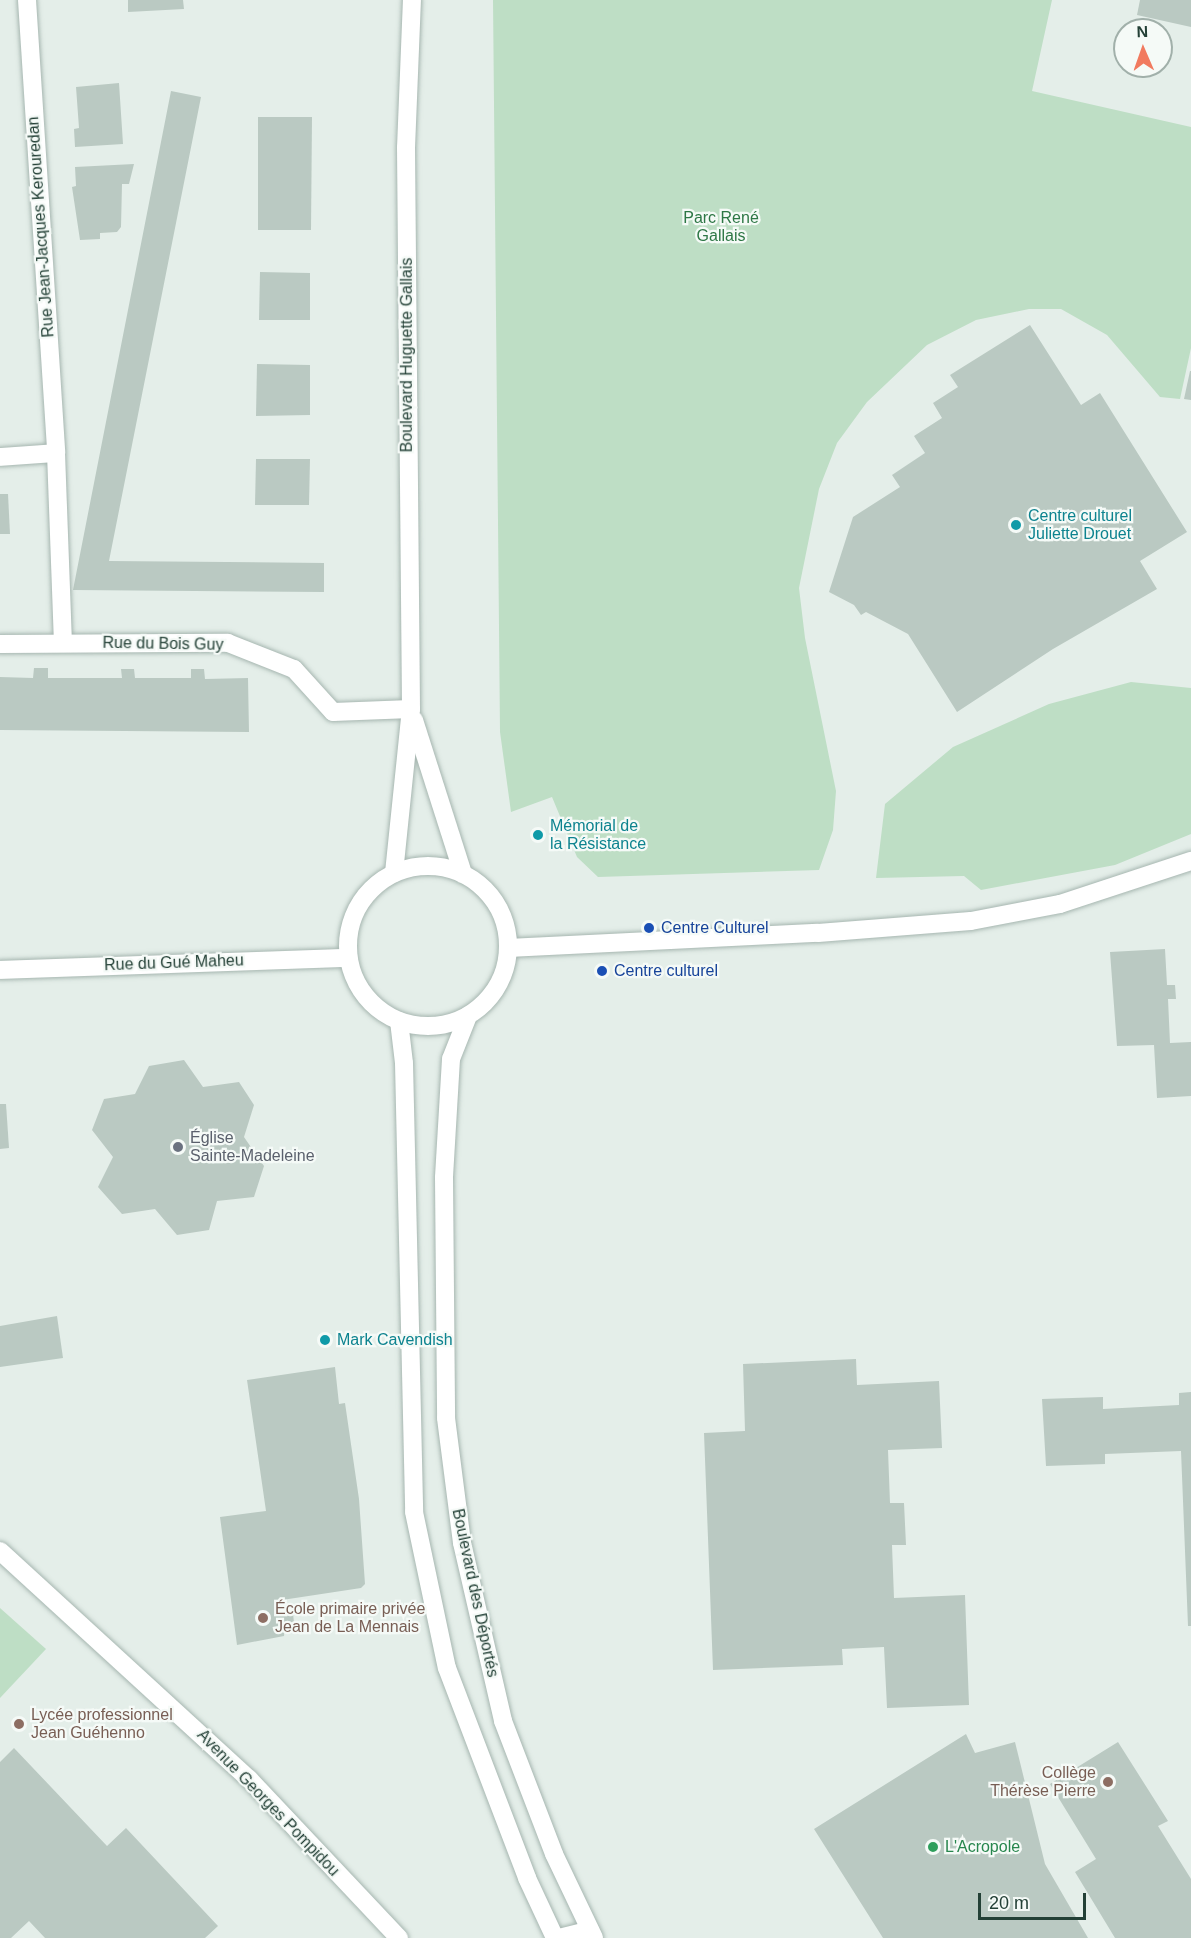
<!DOCTYPE html>
<html>
<head>
<meta charset="utf-8">
<style>
	body { margin:0 }
	#map { position:relative; width:1191px; height:1938px; overflow:hidden; background:#e4eee9; font-family:Helvetica,sans-serif }
	div>[style] { position:absolute }
	[style*='--x'] { left:calc(var(--x)*1px); top:calc(var(--y)*1px); width:calc(var(--w)*1px); rotate:calc(var(--a)*1deg) }
	.green>* { inset:0; background:#bedec5 }
	.building>* { inset:0; background:#bac9c2 }
	.roads { filter:drop-shadow(0 0 2px #a6b6b0) drop-shadow(0 0 2px #a6b6b0) }
	.street>* { height:18px; margin:-9px; padding:0 9px; transform-origin:9px; border-radius:9px; background:#fff }
	.secondary>* { height:18px; margin:-9px; padding:0 9px; transform-origin:9px; border-radius:9px; background:#fff }
	.secondary>.ring { margin:-9px; padding:0; box-sizing:content-box; background:none; border:18px solid #fff; border-radius:50% }
	.dots>* { width:16px; height:16px; translate:-50% -50%; box-sizing:border-box; border:3px solid #f5faf7; border-radius:50% }
	span { translate:-50% -50%; white-space:nowrap; text-align:center; line-height:1.15; -webkit-text-stroke:4.5px #f5faf7; paint-order:stroke }
	.park-label { font-size:16px; color:#2d7745 }
	.street-label { font-size:16px; color:#234036 }
	.culture-label { font-size:16px; color:#0d838f }
	.left { translate:0 -50%; text-align:left }
	.transit-label { font-size:16px; color:#164399 }
	.worship-label { font-size:16px; color:#5b616d }
	.education-label { font-size:16px; color:#785e54 }
	.right { translate:-100% -50%; text-align:right }
	.leisure-label { font-size:16px; color:#27864d }
	.north { position:absolute; left:1113px; top:18px; width:60px; height:60px; box-sizing:border-box; background:#f5faf7; border:2px solid #a1b0aa; border-radius:50%; rotate:358deg; font-size:16px; font-weight:700; line-height:24px; text-align:center; color:#234036 }
	.north::after { content:''; display:block; margin:auto; width:21px; height:27px; background:#f17a5f; clip-path:polygon(50% 0,100% 100%,50% 72%,0 100%) }
	.scale { position:absolute; left:978px; top:1893px; width:108px; height:27px; box-sizing:border-box; border:3px solid #234036; border-top:0; padding-left:8px; font-size:18px; line-height:21px; white-space:nowrap; color:#234036; -webkit-text-stroke:4px #f5faf7; paint-order:stroke }
</style>
</head>
<body>
<div id="map">
	<div class="green">
		<div style="clip-path:polygon(493px 0,1052px 0,1032px 91px,1191px 127px,1191px 348px,1180px 399px,1160px 397px,1107px 335px,1061px 309px,1029px 309px,976px 320px,927px 345px,867px 402px,837px 443px,819px 489px,799px 588px,805px 638px,836px 791px,833px 830px,819px 870px,598px 877px,577px 857px,552px 797px,511px 812px,500px 732px)"></div>
		<div style="clip-path:polygon(1131px 682px,1191px 688px,1191px 834px,1115px 865px,981px 890px,964px 876px,876px 878px,885px 804px,953px 747px,1049px 704px)"></div>
		<div style="clip-path:polygon(0 1608px,46px 1649px,0 1698px)"></div>
	</div>
	<div class="building">
		<div style="clip-path:polygon(128px 0,183px 0,184px 9px,128px 12px)"></div>
		<div style="clip-path:polygon(1140px 0,1191px 0,1191px 27px,1137px 15px)"></div>
		<div style="clip-path:polygon(119px 83px,123px 144px,75px 147px,74px 129px,79px 128px,76px 87px)"></div>
		<div style="clip-path:polygon(171px 91px,201px 97px,109px 561px,324px 563px,324px 592px,73px 590px)"></div>
		<div style="clip-path:polygon(258px 117px,312px 117px,311px 230px,258px 230px)"></div>
		<div style="clip-path:polygon(134px 164px,129px 184px,122px 184px,121px 227px,117px 232px,100px 233px,100px 239px,80px 240px,72px 187px,76px 186px,75px 167px)"></div>
		<div style="clip-path:polygon(260px 272px,310px 273px,310px 320px,259px 320px)"></div>
		<div style="clip-path:polygon(1030px 325px,1081px 405px,1100px 393px,1187px 532px,1140px 561px,1157px 589px,1053px 649px,957px 712px,908px 634px,866px 612px,861px 615px,854px 605px,829px 592px,853px 517px,900px 487px,892px 475px,925px 453px,914px 436px,942px 418px,933px 403px,958px 387px,950px 375px)"></div>
		<div style="clip-path:polygon(257px 364px,310px 365px,310px 415px,256px 416px)"></div>
		<div style="clip-path:polygon(1190px 371px,1191px 371px,1191px 400px,1184px 399px)"></div>
		<div style="clip-path:polygon(256px 459px,310px 459px,309px 505px,255px 505px)"></div>
		<div style="clip-path:polygon(0 494px,8px 494px,10px 534px,0 534px)"></div>
		<div style="clip-path:polygon(34px 668px,48px 668px,48px 678px,122px 678px,121px 669px,134px 669px,135px 678px,191px 678px,191px 669px,204px 669px,205px 679px,248px 678px,249px 732px,0 730px,0 677px,33px 678px)"></div>
		<div style="clip-path:polygon(1165px 949px,1167px 985px,1175px 985px,1176px 999px,1168px 999px,1170px 1043px,1191px 1042px,1191px 1096px,1157px 1098px,1154px 1045px,1117px 1046px,1110px 952px)"></div>
		<div style="clip-path:polygon(184px 1060px,203px 1087px,239px 1082px,254px 1105px,244px 1137px,264px 1166px,254px 1197px,217px 1201px,209px 1230px,177px 1235px,155px 1209px,122px 1214px,98px 1187px,113px 1157px,92px 1130px,104px 1099px,135px 1094px,149px 1066px)"></div>
		<div style="clip-path:polygon(0 1104px,6px 1104px,9px 1148px,0 1149px)"></div>
		<div style="clip-path:polygon(57px 1316px,63px 1358px,0 1367px,0 1326px)"></div>
		<div style="clip-path:polygon(856px 1359px,857px 1385px,939px 1381px,942px 1448px,888px 1450px,890px 1503px,904px 1503px,906px 1545px,892px 1545px,894px 1598px,965px 1595px,969px 1705px,887px 1708px,884px 1647px,842px 1649px,843px 1665px,713px 1670px,704px 1433px,745px 1431px,743px 1364px)"></div>
		<div style="clip-path:polygon(335px 1367px,339px 1404px,345px 1403px,359px 1499px,365px 1584px,361px 1588px,282px 1600px,284px 1614px,293px 1613px,294px 1623px,285px 1625px,284px 1636px,237px 1645px,220px 1517px,266px 1511px,247px 1380px)"></div>
		<div style="clip-path:polygon(1191px 1392px,1191px 1626px,1188px 1626px,1181px 1451px,1105px 1454px,1105px 1464px,1046px 1466px,1042px 1399px,1103px 1397px,1103px 1409px,1179px 1405px,1179px 1393px)"></div>
		<div style="clip-path:polygon(966px 1734px,975px 1753px,1015px 1742px,1045px 1864px,1088px 1938px,883px 1938px,814px 1829px)"></div>
		<div style="clip-path:polygon(1118px 1742px,1168px 1821px,1158px 1826px,1191px 1879px,1191px 1938px,1115px 1938px,1075px 1872px,1096px 1859px,1050px 1784px)"></div>
		<div style="clip-path:polygon(14px 1748px,107px 1846px,126px 1828px,218px 1926px,205px 1938px,45px 1938px,29px 1921px,11px 1938px,0 1938px,0 1762px)"></div>
	</div>
	<div class="roads">
		<div class="street">
			<div style="--x:27;--y:0;--w:454;--a:86.3"></div>
			<div style="--x:56;--y:453;--w:190;--a:87.9"></div>
			<div style="--x:0;--y:457;--w:56;--a:-4.1"></div>
			<div style="--x:0;--y:644;--w:228;--a:-0.3"></div>
			<div style="--x:228;--y:643;--w:71;--a:21.5"></div>
			<div style="--x:294;--y:669;--w:58;--a:47.8"></div>
			<div style="--x:333;--y:712;--w:78;--a:-2.2"></div>
			<div style="--x:508;--y:948;--w:310;--a:-2.8"></div>
			<div style="--x:818;--y:933;--w:153;--a:-4.5"></div>
			<div style="--x:971;--y:921;--w:91;--a:-10.8"></div>
			<div style="--x:1060;--y:904;--w:138;--a:-18.2"></div>
			<div style="--x:0;--y:970;--w:348;--a:-2"></div>
		</div>
		<div class="secondary">
			<div style="--x:414;--y:720;--w:162;--a:72.3"></div>
			<div class="ring" style="left:348px;top:866px;width:142px;height:142px"></div>
			<div style="--x:394;--y:873;--w:165;--a:-84.1"></div>
			<div style="--x:411;--y:709;--w:561;--a:-90.51"></div>
			<div style="--x:406;--y:148;--w:148;--a:-87.7"></div>
			<div style="--x:468;--y:1016;--w:46;--a:111.6"></div>
			<div style="--x:451;--y:1059;--w:119;--a:93.4"></div>
			<div style="--x:444;--y:1178;--w:240;--a:89.5"></div>
			<div style="--x:446;--y:1418;--w:126;--a:82.7"></div>
			<div style="--x:462;--y:1543;--w:183;--a:77"></div>
			<div style="--x:503;--y:1721;--w:142;--a:69"></div>
			<div style="--x:554;--y:1854;--w:93;--a:64.5"></div>
			<div style="--x:399;--y:1021;--w:42;--a:83.2"></div>
			<div style="--x:404;--y:1063;--w:449;--a:88.7"></div>
			<div style="--x:414;--y:1512;--w:159;--a:78.1"></div>
			<div style="--x:447;--y:1668;--w:225;--a:69.1"></div>
			<div style="--x:527;--y:1878;--w:66;--a:65"></div>
			<div style="--x:0;--y:1551;--w:338;--a:42.5"></div>
			<div style="--x:249;--y:1779;--w:219;--a:46.7"></div>
			<div style="--x:559;--y:1938;--w:32;--a:-14"></div>
		</div>
	</div>
	<div class="dots">
		<div style="left:1016px;top:525px;background:#0f9aa8"></div>
		<div style="left:538px;top:835px;background:#0f9aa8"></div>
		<div style="left:649px;top:928px;background:#1a4fb4"></div>
		<div style="left:602px;top:971px;background:#1a4fb4"></div>
		<div style="left:178px;top:1147px;background:#6b7280"></div>
		<div style="left:325px;top:1340px;background:#0f9aa8"></div>
		<div style="left:263px;top:1618px;background:#8d6e63"></div>
		<div style="left:19px;top:1724px;background:#8d6e63"></div>
		<div style="left:1108px;top:1782px;background:#8d6e63"></div>
		<div style="left:933px;top:1847px;background:#2e9e5b"></div>
	</div>
	<div class="park-label">
		<span style="left:721px;top:227px">Parc René<br>Gallais</span>
	</div>
	<div class="street-label">
		<span style="left:41px;top:227px;rotate:-94deg">Rue Jean-Jacques Kerouredan</span>
		<span style="left:407px;top:355px;rotate:-90deg">Boulevard Huguette Gallais</span>
		<span style="left:163px;top:644px;rotate:1deg">Rue du Bois Guy</span>
		<span style="left:174px;top:963px;rotate:-2deg">Rue du Gué Maheu</span>
		<span style="left:475px;top:1593px;rotate:78deg">Boulevard des Déportés</span>
		<span style="left:268px;top:1803px;rotate:46deg">Avenue Georges Pompidou</span>
	</div>
	<div class="culture-label">
		<span class="left" style="left:1028px;top:525px">Centre culturel<br>Juliette Drouet</span>
		<span class="left" style="left:550px;top:835px">Mémorial de<br>la Résistance</span>
		<span class="left" style="left:337px;top:1340px">Mark Cavendish</span>
	</div>
	<div class="transit-label">
		<span class="left" style="left:661px;top:928px">Centre Culturel</span>
		<span class="left" style="left:614px;top:971px">Centre culturel</span>
	</div>
	<div class="worship-label">
		<span class="left" style="left:190px;top:1147px">Église<br>Sainte-Madeleine</span>
	</div>
	<div class="education-label">
		<span class="left" style="left:275px;top:1618px">École primaire privée<br>Jean de La Mennais</span>
		<span class="left" style="left:31px;top:1724px">Lycée professionnel<br>Jean Guéhenno</span>
		<span class="right" style="left:1096px;top:1782px">Collège<br>Thérèse Pierre</span>
	</div>
	<div class="leisure-label">
		<span class="left" style="left:945px;top:1847px">L'Acropole</span>
	</div>
	<div class="north">N</div>
	<div class="scale">20 m</div>
</div>
</body>
</html>
